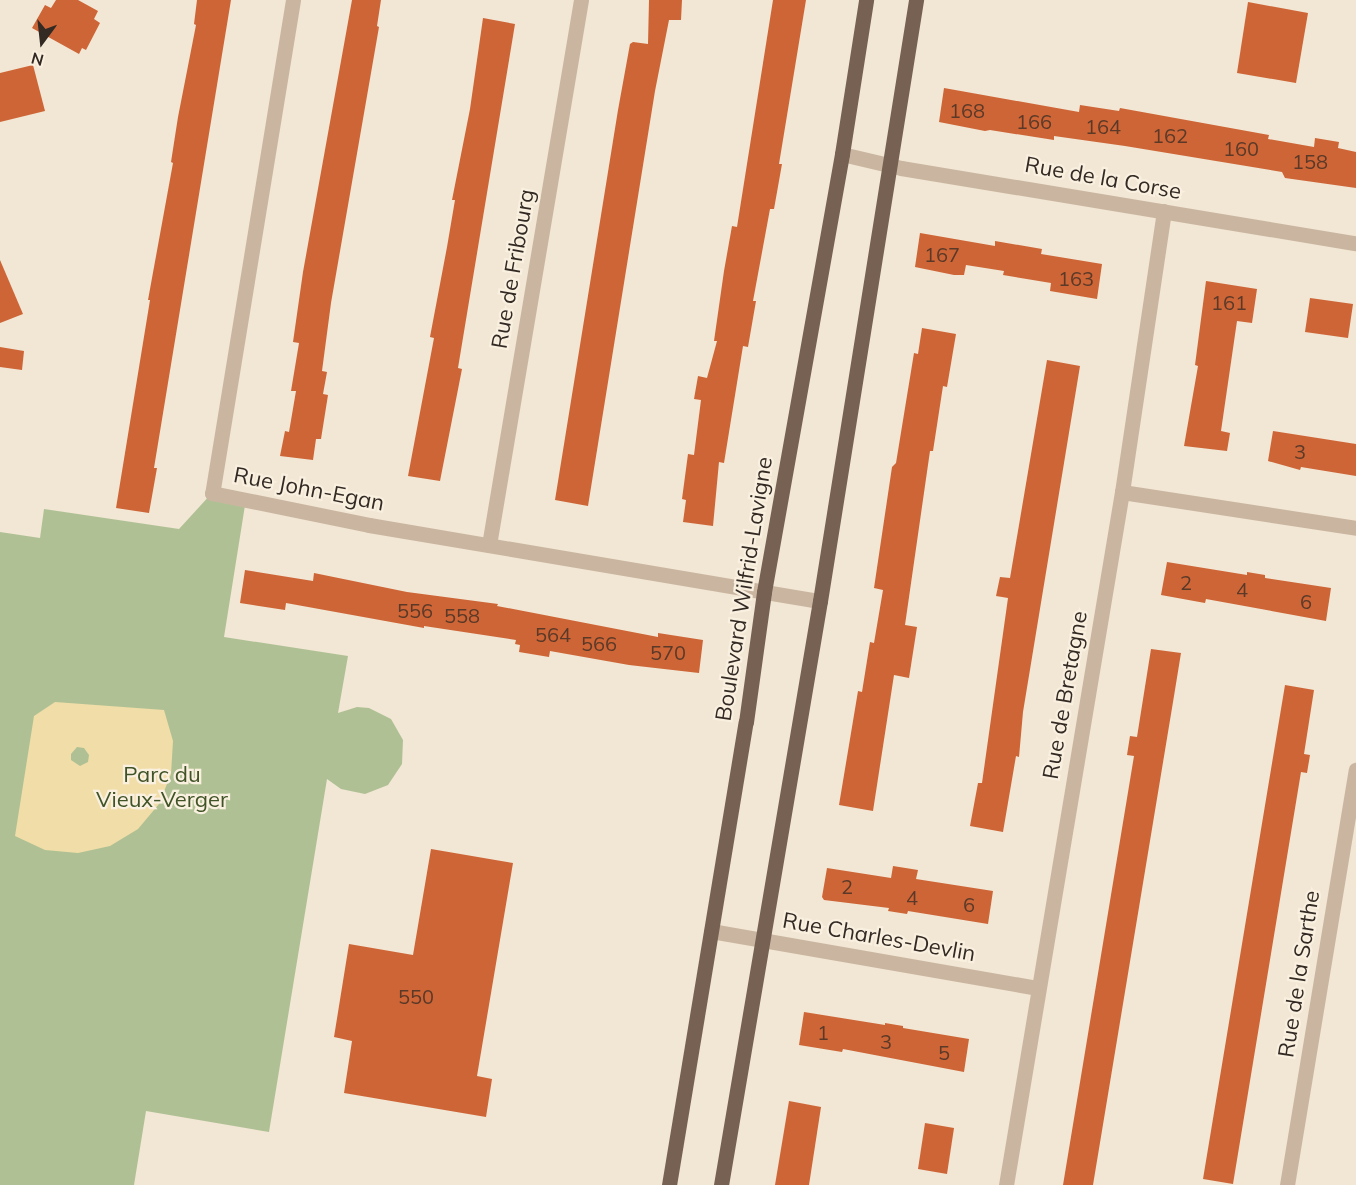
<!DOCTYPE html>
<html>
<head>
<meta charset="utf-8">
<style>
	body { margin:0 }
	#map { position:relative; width:1356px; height:1185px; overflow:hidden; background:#f2e6d4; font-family:Mulish,sans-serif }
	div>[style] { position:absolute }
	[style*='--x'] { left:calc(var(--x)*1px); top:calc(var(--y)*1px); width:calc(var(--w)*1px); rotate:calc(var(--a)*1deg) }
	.green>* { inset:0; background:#afc194 }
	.sand>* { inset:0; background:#f1dda7 }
	.building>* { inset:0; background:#ce6536 }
	.minor>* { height:15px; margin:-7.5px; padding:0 7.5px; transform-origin:7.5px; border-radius:7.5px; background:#cab6a0 }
	.major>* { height:15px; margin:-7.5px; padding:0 7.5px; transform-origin:7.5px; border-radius:7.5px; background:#766153 }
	span { translate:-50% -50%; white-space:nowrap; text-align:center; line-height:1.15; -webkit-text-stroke:4.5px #faf0e0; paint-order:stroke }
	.number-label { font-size:20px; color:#5a3928 }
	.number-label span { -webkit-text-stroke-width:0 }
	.street-label { font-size:22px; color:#332a24 }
	.park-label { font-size:22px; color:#3f5326 }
	.north { position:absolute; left:12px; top:12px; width:60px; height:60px; -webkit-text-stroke:4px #faf0e0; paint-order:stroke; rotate:195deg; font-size:16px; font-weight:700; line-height:24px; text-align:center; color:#332a24 }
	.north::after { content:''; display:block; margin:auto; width:21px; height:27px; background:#332a24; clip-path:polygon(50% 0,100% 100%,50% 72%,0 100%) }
</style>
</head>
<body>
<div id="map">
	<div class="green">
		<div style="clip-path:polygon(212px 493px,246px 499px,224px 637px,348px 656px,338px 713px,357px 707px,369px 708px,391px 719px,403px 740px,402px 764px,388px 785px,365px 794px,341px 789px,327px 779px,269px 1132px,146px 1111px,134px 1185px,0 1185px,0 532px,40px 538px,44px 509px,179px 529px)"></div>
	</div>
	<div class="sand">
		<div style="clip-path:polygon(evenodd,55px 702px,164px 710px,173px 741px,171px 774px,159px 804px,138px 829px,110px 846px,78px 853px,45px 850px,15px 836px,34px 716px,55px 702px,77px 747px,84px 748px,89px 755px,88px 762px,80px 766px,71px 760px,71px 754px,77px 747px)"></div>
	</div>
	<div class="building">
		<div style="clip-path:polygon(56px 0,78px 0,98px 11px,94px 19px,100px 23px,86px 50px,82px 48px,79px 54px,32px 28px,45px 5px,51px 8px)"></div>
		<div style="clip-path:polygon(197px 0,231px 0,154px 468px,157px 468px,149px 513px,116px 508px,150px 300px,148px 300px,152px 278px,173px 163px,171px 162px,178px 117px,196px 25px,194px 24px)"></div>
		<div style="clip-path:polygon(352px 0,381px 0,377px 26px,379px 27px,331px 303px,322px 371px,327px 372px,323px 394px,328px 395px,321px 439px,316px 439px,313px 460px,280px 456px,285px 431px,289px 432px,296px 391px,291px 391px,299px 343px,293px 342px,303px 272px)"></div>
		<div style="clip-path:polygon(649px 0,682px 0,681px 20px,669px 20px,655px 91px,588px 506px,555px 500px,618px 110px,630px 44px,633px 42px,648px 44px)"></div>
		<div style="clip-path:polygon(773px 0,806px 0,779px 164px,782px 164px,774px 209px,770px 209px,753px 301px,756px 301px,748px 347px,743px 346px,724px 463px,719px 462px,713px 526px,683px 522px,686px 500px,682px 499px,688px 454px,694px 455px,701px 400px,694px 399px,698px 376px,707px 378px,717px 341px,714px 341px,724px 271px,732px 226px,737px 227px)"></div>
		<div style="clip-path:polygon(1248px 2px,1308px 13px,1296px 83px,1237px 73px)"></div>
		<div style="clip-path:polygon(483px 18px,515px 24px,458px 368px,462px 369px,440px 481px,408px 476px,434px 338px,430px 337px,447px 247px,455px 200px,452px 200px,470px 109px)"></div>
		<div style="clip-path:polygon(33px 65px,45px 111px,0 122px,0 73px)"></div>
		<div style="clip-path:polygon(944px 88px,1079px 112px,1080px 105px,1119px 111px,1120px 108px,1269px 135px,1268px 139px,1314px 147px,1315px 138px,1339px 142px,1338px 148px,1356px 152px,1356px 188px,1285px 178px,1282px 172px,1125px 146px,1054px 136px,1054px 140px,990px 130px,985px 131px,939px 122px)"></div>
		<div style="clip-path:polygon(920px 233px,995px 246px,995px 241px,1042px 249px,1041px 254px,1102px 264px,1097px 299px,1050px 291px,1051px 283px,1003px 275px,1004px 271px,966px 265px,964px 275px,954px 275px,915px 267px)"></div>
		<div style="clip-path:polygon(0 260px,23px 314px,0 323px)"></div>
		<div style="clip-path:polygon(1206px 281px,1257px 289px,1252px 323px,1237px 321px,1221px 431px,1230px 433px,1227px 451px,1184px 446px,1198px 366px,1195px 365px)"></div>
		<div style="clip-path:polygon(1310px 298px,1353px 304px,1348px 338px,1305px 332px)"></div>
		<div style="clip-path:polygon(922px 328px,956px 334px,947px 387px,943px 386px,933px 451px,930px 451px,905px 625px,917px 627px,909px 678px,894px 675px,873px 811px,839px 805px,858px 691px,862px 692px,870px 642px,874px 643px,883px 590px,874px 588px,892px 467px,896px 463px,914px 353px,918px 354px)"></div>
		<div style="clip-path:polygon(0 347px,24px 351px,22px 370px,0 367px)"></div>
		<div style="clip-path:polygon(1047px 360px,1080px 366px,1023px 712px,1019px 757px,1016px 756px,1003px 832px,970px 826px,978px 783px,982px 783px,1008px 598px,996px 596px,1000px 577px,1010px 578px)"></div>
		<div style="clip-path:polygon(1273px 431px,1356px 444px,1356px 476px,1301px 467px,1300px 470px,1268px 461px)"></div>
		<div style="clip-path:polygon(1167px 562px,1247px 575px,1247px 572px,1265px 575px,1265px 578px,1331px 588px,1326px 621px,1206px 599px,1205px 603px,1161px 595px)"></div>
		<div style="clip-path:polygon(245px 570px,313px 581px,314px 573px,407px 592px,498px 604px,497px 606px,658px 637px,658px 633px,703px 640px,699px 673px,629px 665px,550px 651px,549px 657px,519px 652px,520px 645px,515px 644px,516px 640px,424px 626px,424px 628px,286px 603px,285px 610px,240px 603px)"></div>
		<div style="clip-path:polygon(1151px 649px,1181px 653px,1174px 696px,1093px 1185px,1063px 1185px,1134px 756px,1127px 755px,1130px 736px,1137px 737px)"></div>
		<div style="clip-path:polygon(1285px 685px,1314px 690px,1304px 754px,1310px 755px,1307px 773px,1301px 772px,1233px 1184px,1203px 1179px)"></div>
		<div style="clip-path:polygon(431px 849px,513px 863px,477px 1076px,492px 1079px,486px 1117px,344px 1093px,352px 1041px,334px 1037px,349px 944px,413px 955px)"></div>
		<div style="clip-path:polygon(893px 866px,918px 870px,916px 879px,993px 891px,988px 924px,908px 911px,907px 914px,888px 911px,889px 908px,824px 900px,822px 897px,827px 868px,891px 878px)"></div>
		<div style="clip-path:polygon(804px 1012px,885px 1025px,885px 1023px,903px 1026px,903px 1028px,969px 1039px,964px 1072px,843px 1049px,842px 1052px,799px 1045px)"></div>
		<div style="clip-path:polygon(789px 1101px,821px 1107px,809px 1185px,775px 1185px)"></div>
		<div style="clip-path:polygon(925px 1123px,954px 1128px,947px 1174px,918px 1169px)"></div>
	</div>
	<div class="minor">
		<div style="--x:293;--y:0;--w:500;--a:99.3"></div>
		<div style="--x:212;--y:493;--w:160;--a:11.5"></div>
		<div style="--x:369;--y:525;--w:457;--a:9.6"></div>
		<div style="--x:842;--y:154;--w:61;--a:13.3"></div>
		<div style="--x:901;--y:168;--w:461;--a:9.4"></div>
		<div style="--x:1122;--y:492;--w:237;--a:8.7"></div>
		<div style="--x:489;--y:545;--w:553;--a:-80.42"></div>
		<div style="--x:711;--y:931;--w:332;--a:9.9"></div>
		<div style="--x:1006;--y:1185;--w:703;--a:-80.5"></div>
		<div style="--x:1122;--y:492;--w:284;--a:-81.5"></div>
		<div style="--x:1287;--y:1185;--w:421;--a:-80.6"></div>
	</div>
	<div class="major">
		<div style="--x:669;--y:1185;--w:469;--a:-80.6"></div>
		<div style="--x:746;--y:722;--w:131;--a:-82.1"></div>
		<div style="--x:764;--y:592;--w:445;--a:-79.9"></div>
		<div style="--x:842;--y:154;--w:156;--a:-81.1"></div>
		<div style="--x:721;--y:1185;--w:592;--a:-80.38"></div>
		<div style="--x:820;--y:601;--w:609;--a:-80.92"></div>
	</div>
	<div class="number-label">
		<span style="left:967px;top:110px">168</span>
		<span style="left:1034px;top:121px">166</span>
		<span style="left:1103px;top:126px">164</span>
		<span style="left:1170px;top:135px">162</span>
		<span style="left:1241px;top:148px">160</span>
		<span style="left:1310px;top:161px">158</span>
		<span style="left:942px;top:254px">167</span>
		<span style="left:1076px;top:278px">163</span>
		<span style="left:1229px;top:302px">161</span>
		<span style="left:1300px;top:451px">3</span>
		<span style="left:1186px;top:582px">2</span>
		<span style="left:1242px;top:589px">4</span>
		<span style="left:1306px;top:601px">6</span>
		<span style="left:415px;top:610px">556</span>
		<span style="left:462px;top:615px">558</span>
		<span style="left:553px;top:634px">564</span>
		<span style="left:599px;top:643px">566</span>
		<span style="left:668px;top:652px">570</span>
		<span style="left:847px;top:886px">2</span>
		<span style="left:912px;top:897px">4</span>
		<span style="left:969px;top:904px">6</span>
		<span style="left:416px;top:996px">550</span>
		<span style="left:823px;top:1032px">1</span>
		<span style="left:886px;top:1041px">3</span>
		<span style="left:944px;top:1052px">5</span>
	</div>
	<div class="street-label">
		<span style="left:1103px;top:178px;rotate:10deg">Rue de la Corse</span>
		<span style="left:513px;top:269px;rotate:-80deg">Rue de Fribourg</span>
		<span style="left:309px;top:489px;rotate:11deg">Rue John-Egan</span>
		<span style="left:744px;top:589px;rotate:-81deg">Boulevard Wilfrid-Lavigne</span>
		<span style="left:1065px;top:695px;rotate:-80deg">Rue de Bretagne</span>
		<span style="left:879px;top:937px;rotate:10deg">Rue Charles-Devlin</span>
		<span style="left:1299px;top:974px;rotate:-81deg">Rue de la Sarthe</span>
	</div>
	<div class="park-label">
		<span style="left:162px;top:787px">Parc du<br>Vieux-Verger</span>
	</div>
	<div class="north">N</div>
</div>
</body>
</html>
